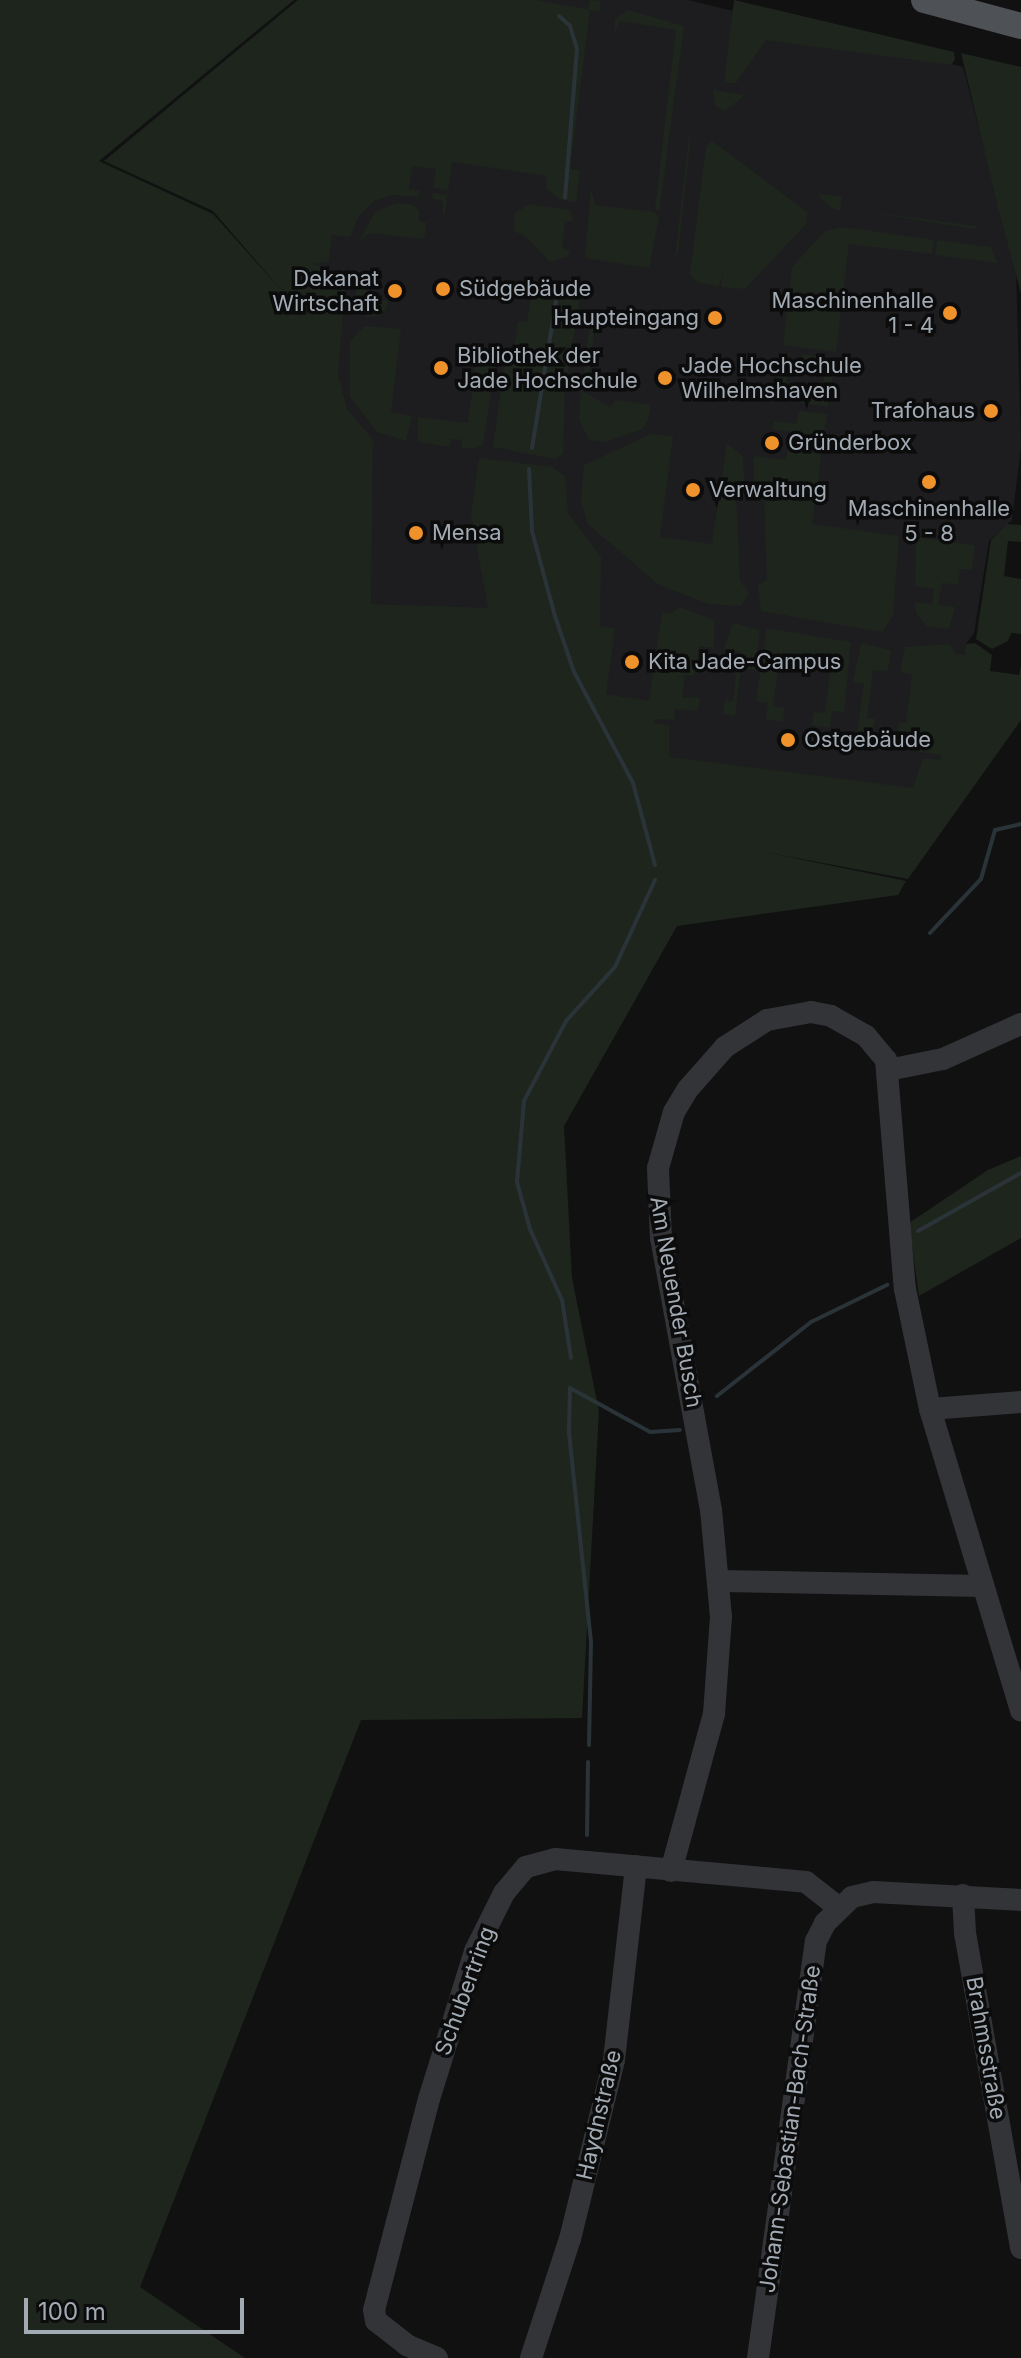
<!DOCTYPE html>
<html>
<head>
<meta charset="utf-8">
<style>
	body { margin:0 }
	#map { position:relative; width:1021px; height:2358px; overflow:hidden; background:#111112; font-family:Inter,sans-serif }
	div>[style] { position:absolute }
	[style*='--x'] { left:calc(var(--x)*1px); top:calc(var(--y)*1px); width:calc(var(--w)*1px); rotate:calc(var(--a)*1deg) }
	.built>* { inset:0; background:#1d1d1f }
	.green>* { inset:0; background:#1d251d }
	.stream>* { height:4px; margin:-2px; padding:0 2px; transform-origin:2px; border-radius:2px; background:#2a3438 }
	.minor>* { height:22px; margin:-11px; padding:0 11px; transform-origin:11px; border-radius:11px; background:#323437 }
	.major>* { height:26px; margin:-13px; padding:0 13px; transform-origin:13px; border-radius:13px; background:#4e5156 }
	.dots>* { width:22px; height:22px; translate:-50% -50%; box-sizing:border-box; border:4px solid #0c0c0d; border-radius:50% }
	span { translate:-50% -50%; white-space:nowrap; text-align:center; line-height:1.15; -webkit-text-stroke:7px #0c0c0d; paint-order:stroke }
	.poi-label { font-size:22px; color:#a2aab3 }
	.right { translate:-100% -50%; text-align:right }
	.left { translate:0 -50%; text-align:left }
	.street-label { font-size:22px; color:#a2aab3 }
	.scale { position:absolute; left:24px; top:2298px; width:220px; height:36px; box-sizing:border-box; border:4px solid #a2aab3; border-top:0; padding-left:10px; font-size:24px; line-height:28px; white-space:nowrap; color:#a2aab3; -webkit-text-stroke:6px #0c0c0d; paint-order:stroke }
</style>
</head>
<body>
<div id="map">
	<div class="built">
		<div style="clip-path:polygon(434px 0,688px 0,963px 67px,1016px 270px,1021px 447px,1012px 520px,989px 541px,974px 633px,966px 644px,937px 821px,648px 800px,357px 617px,287px 274px)"></div>
	</div>
	<div class="green">
		<div style="clip-path:polygon(0 0,294px 0,99px 161px,213px 214px,283px 292px,213px 211px,104px 161px,298px 0,536px 0,588px 9px,590px 0,600px 1px,600px 11px,590px 10px,570px 169px,580px 171px,576px 202px,559px 199px,546px 188px,547px 176px,452px 162px,444px 220px,442px 200px,432px 199px,433px 193px,446px 195px,448px 190px,433px 188px,436px 169px,412px 166px,409px 189px,420px 191px,419px 197px,391px 195px,374px 201px,359px 216px,350px 237px,332px 235px,329px 262px,313px 264px,322px 266px,322px 276px,346px 279px,338px 374px,347px 409px,373px 440px,371px 604px,488px 608px,471px 514px,479px 458px,552px 467px,565px 476px,568px 513px,601px 557px,600px 626px,615px 629px,606px 694px,649px 701px,662px 612px,670px 614px,679px 607px,714px 620px,714px 648px,699px 646px,694px 676px,685px 675px,682px 698px,700px 697px,698px 711px,675px 709px,674px 720px,655px 719px,654px 723px,669px 725px,669px 757px,913px 788px,923px 758px,940px 760px,941px 755px,919px 752px,920px 741px,897px 738px,899px 722px,906px 723px,912px 675px,900px 672px,905px 647px,950px 644px,956px 654px,964px 655px,966px 644px,975px 643px,992px 655px,990px 671px,1019px 675px,1021px 665px,1021px 720px,908px 879px,765px 852px,906px 881px,898px 895px,677px 926px,564px 1126px,572px 1278px,599px 1411px,582px 1718px,361px 1720px,140px 2287px,245px 2358px,0 2358px)"></div>
		<div style="clip-path:polygon(734px 0,954px 52px,955px 60px,951px 65px,766px 40px,736px 83px,724px 83px)"></div>
		<div style="clip-path:polygon(628px 10px,684px 26px,659px 213px,655px 208px,676px 30px,620px 21px,615px 33px,615px 19px)"></div>
		<div style="clip-path:polygon(961px 53px,1021px 67px,1021px 294px,998px 207px)"></div>
		<div style="clip-path:polygon(713px 90px,715px 90px,745px 95px,725px 111px,715px 106px)"></div>
		<div style="clip-path:polygon(691px 136px,678px 253px,675px 257px,689px 138px)"></div>
		<div style="clip-path:polygon(712px 141px,807px 212px,806px 224px,745px 289px,721px 287px,723px 270px,719px 287px,697px 282px,690px 274px,706px 147px)"></div>
		<div style="clip-path:polygon(591px 188px,595px 205px,654px 212px,659px 217px,649px 268px,585px 258px)"></div>
		<div style="clip-path:polygon(817px 194px,842px 196px,840px 211px,830px 207px)"></div>
		<div style="clip-path:polygon(411px 204px,419px 211px,419px 221px,427px 223px,424px 239px,370px 233px,359px 241px,375px 212px,396px 203px)"></div>
		<div style="clip-path:polygon(529px 204px,570px 210px,573px 221px,565px 221px,562px 248px,570px 250px,567px 257px,550px 262px,523px 234px,514px 232px,515px 213px)"></div>
		<div style="clip-path:polygon(850px 209px,975px 226px,977px 226px,974px 229px)"></div>
		<div style="clip-path:polygon(843px 227px,934px 240px,932px 254px,849px 244px,836px 352px,783px 345px,792px 267px,825px 231px)"></div>
		<div style="clip-path:polygon(937px 240px,991px 247px,998px 263px,935px 255px)"></div>
		<div style="clip-path:polygon(357px 270px,369px 271px,367px 298px,388px 301px,386px 310px,377px 316px,366px 317px,355px 309px)"></div>
		<div style="clip-path:polygon(495px 284px,529px 290px,528px 300px,489px 291px)"></div>
		<div style="clip-path:polygon(532px 291px,580px 298px,565px 389px,563px 454px,555px 459px,493px 447px,506px 354px,514px 353px,518px 322px,527px 322px)"></div>
		<div style="clip-path:polygon(595px 325px,588px 385px,582px 385px,589px 331px)"></div>
		<div style="clip-path:polygon(364px 326px,401px 329px,391px 412px,412px 416px,406px 441px,377px 432px,350px 397px,350px 342px)"></div>
		<div style="clip-path:polygon(461px 348px,503px 354px,496px 357px,483px 445px,474px 449px,462px 448px,462px 440px,451px 439px,450px 447px,418px 442px,418px 417px,468px 423px,476px 362px,459px 360px)"></div>
		<div style="clip-path:polygon(782px 352px,790px 353px,784px 401px,775px 400px)"></div>
		<div style="clip-path:polygon(802px 354px,835px 359px,828px 407px,795px 402px,799px 397px,815px 396px,825px 384px,820px 366px,803px 360px)"></div>
		<div style="clip-path:polygon(581px 390px,610px 407px,616px 400px,651px 405px,648px 421px,642px 429px,606px 442px,589px 440px,579px 420px)"></div>
		<div style="clip-path:polygon(799px 411px,827px 414px,812px 524px,899px 536px,893px 615px,883px 632px,761px 611px,758px 585px,767px 580px,764px 492px,754px 497px,754px 456px,786px 460px,790px 432px,772px 429px,774px 421px,796px 424px)"></div>
		<div style="clip-path:polygon(651px 434px,673px 436px,660px 537px,712px 544px,727px 443px,743px 457px,745px 496px,736px 493px,740px 581px,749px 593px,741px 606px,708px 604px,658px 584px,588px 524px,581px 502px,584px 465px)"></div>
		<div style="clip-path:polygon(1007px 524px,1021px 525px,1021px 542px,1008px 541px,1004px 576px,1021px 579px,1021px 634px,1011px 633px,1008px 641px,992px 649px,976px 639px,991px 540px)"></div>
		<div style="clip-path:polygon(916px 537px,975px 545px,972px 570px,960px 569px,958px 585px,942px 583px,938px 605px,955px 607px,949px 629px,927px 626px,916px 613px,915px 602px,932px 604px,934px 589px,915px 586px)"></div>
		<div style="clip-path:polygon(733px 623px,760px 630px,755px 670px,741px 668px,735px 716px,723px 714px,725px 700px,733px 701px,739px 652px,724px 649px)"></div>
		<div style="clip-path:polygon(767px 628px,851px 642px,844px 712px,832px 711px,830px 728px,812px 725px,814px 712px,825px 713px,831px 663px,780px 656px,773px 706px,785px 708px,783px 722px,766px 719px,768px 703px,756px 701px)"></div>
		<div style="clip-path:polygon(861px 643px,891px 650px,888px 671px,873px 670px,867px 718px,875px 719px,873px 734px,857px 732px,864px 684px,853px 682px)"></div>
		<div style="clip-path:polygon(1021px 1156px,1021px 1238px,919px 1296px,909px 1223px,988px 1170px)"></div>
	</div>
	<div class="stream">
		<div style="--x:559;--y:16;--w:15;--a:42"></div>
		<div style="--x:570;--y:26;--w:24;--a:73"></div>
		<div style="--x:577;--y:49;--w:149;--a:94.6"></div>
		<div style="--x:532;--y:448;--w:148;--a:-80.7"></div>
		<div style="--x:529;--y:469;--w:62;--a:87.2"></div>
		<div style="--x:532;--y:531;--w:88;--a:74.9"></div>
		<div style="--x:555;--y:616;--w:59;--a:71.3"></div>
		<div style="--x:574;--y:672;--w:126;--a:62"></div>
		<div style="--x:633;--y:783;--w:85;--a:75"></div>
		<div style="--x:930;--y:933;--w:74;--a:-46.6"></div>
		<div style="--x:981;--y:879;--w:51;--a:-74.1"></div>
		<div style="--x:995;--y:830;--w:27;--a:-13"></div>
		<div style="--x:918;--y:1231;--w:118;--a:-29.4"></div>
		<div style="--x:571;--y:1358;--w:59;--a:-98.8"></div>
		<div style="--x:562;--y:1300;--w:78;--a:-114.3"></div>
		<div style="--x:530;--y:1229;--w:49;--a:-105.5"></div>
		<div style="--x:517;--y:1182;--w:81;--a:-85.1"></div>
		<div style="--x:524;--y:1101;--w:90;--a:-62.3"></div>
		<div style="--x:566;--y:1021;--w:73;--a:-47.8"></div>
		<div style="--x:615;--y:967;--w:96;--a:-65.3"></div>
		<div style="--x:717;--y:1396;--w:120;--a:-38.2"></div>
		<div style="--x:811;--y:1322;--w:85;--a:-26"></div>
		<div style="--x:589;--y:1745;--w:103;--a:-88.9"></div>
		<div style="--x:591;--y:1642;--w:212;--a:-96"></div>
		<div style="--x:569;--y:1431;--w:43;--a:-88.7"></div>
		<div style="--x:570;--y:1388;--w:91;--a:28.8"></div>
		<div style="--x:650;--y:1432;--w:30;--a:-4"></div>
		<div style="--x:587;--y:1835;--w:73;--a:-89.2"></div>
	</div>
	<div class="minor">
		<div style="--x:888;--y:1070;--w:56;--a:-11.3"></div>
		<div style="--x:943;--y:1059;--w:85;--a:-24.2"></div>
		<div style="--x:930;--y:1409;--w:91;--a:-4.4"></div>
		<div style="--x:720;--y:1581;--w:262;--a:1.1"></div>
		<div style="--x:671;--y:1871;--w:163;--a:-74.7"></div>
		<div style="--x:714;--y:1714;--w:97;--a:-85.9"></div>
		<div style="--x:721;--y:1617;--w:107;--a:-95.3"></div>
		<div style="--x:711;--y:1510;--w:277;--a:-100.4"></div>
		<div style="--x:661;--y:1238;--w:70;--a:-92.5"></div>
		<div style="--x:658;--y:1168;--w:58;--a:-74.1"></div>
		<div style="--x:674;--y:1112;--w:27;--a:-59"></div>
		<div style="--x:688;--y:1089;--w:56;--a:-48.6"></div>
		<div style="--x:725;--y:1047;--w:50;--a:-32.7"></div>
		<div style="--x:767;--y:1020;--w:45;--a:-10.3"></div>
		<div style="--x:811;--y:1012;--w:20;--a:11"></div>
		<div style="--x:831;--y:1016;--w:40;--a:29.7"></div>
		<div style="--x:866;--y:1036;--w:31;--a:50"></div>
		<div style="--x:886;--y:1060;--w:230;--a:85.3"></div>
		<div style="--x:905;--y:1289;--w:123;--a:78.2"></div>
		<div style="--x:930;--y:1409;--w:315;--a:73.2"></div>
		<div style="--x:963;--y:1895;--w:38;--a:87"></div>
		<div style="--x:965;--y:1933;--w:320;--a:79.9"></div>
		<div style="--x:437;--y:2358;--w:33;--a:-157"></div>
		<div style="--x:407;--y:2345;--w:39;--a:-142"></div>
		<div style="--x:376;--y:2321;--w:11;--a:-100"></div>
		<div style="--x:374;--y:2310;--w:218;--a:-75.4"></div>
		<div style="--x:429;--y:2099;--w:155;--a:-72.7"></div>
		<div style="--x:475;--y:1951;--w:65;--a:-63.4"></div>
		<div style="--x:504;--y:1893;--w:34;--a:-50"></div>
		<div style="--x:526;--y:1867;--w:30;--a:-15"></div>
		<div style="--x:555;--y:1859;--w:252;--a:5.2"></div>
		<div style="--x:806;--y:1882;--w:41;--a:38"></div>
		<div style="--x:531;--y:2358;--w:125;--a:-71.9"></div>
		<div style="--x:570;--y:2239;--w:184;--a:-76.2"></div>
		<div style="--x:614;--y:2060;--w:195;--a:-83.5"></div>
		<div style="--x:758;--y:2358;--w:421;--a:-82.1"></div>
		<div style="--x:816;--y:1941;--w:20;--a:-63"></div>
		<div style="--x:825;--y:1923;--w:37;--a:-44"></div>
		<div style="--x:852;--y:1897;--w:22;--a:-13"></div>
		<div style="--x:873;--y:1892;--w:148;--a:3.1"></div>
	</div>
	<div class="major">
		<div style="--x:924;--y:0;--w:100;--a:15"></div>
	</div>
	<div class="dots">
		<div style="left:443px;top:289px;background:#f0922b"></div>
		<div style="left:395px;top:291px;background:#f0922b"></div>
		<div style="left:950px;top:313px;background:#f0922b"></div>
		<div style="left:715px;top:318px;background:#f0922b"></div>
		<div style="left:441px;top:368px;background:#f0922b"></div>
		<div style="left:665px;top:378px;background:#f0922b"></div>
		<div style="left:991px;top:411px;background:#f0922b"></div>
		<div style="left:772px;top:443px;background:#f0922b"></div>
		<div style="left:929px;top:482px;background:#f0922b"></div>
		<div style="left:693px;top:490px;background:#f0922b"></div>
		<div style="left:416px;top:533px;background:#f0922b"></div>
		<div style="left:632px;top:662px;background:#f0922b"></div>
		<div style="left:788px;top:740px;background:#f0922b"></div>
	</div>
	<div class="poi-label">
		<span class="right" style="left:379px;top:291px">Dekanat<br>Wirtschaft</span>
		<span class="left" style="left:459px;top:289px">Südgebäude</span>
		<span class="right" style="left:934px;top:313px">Maschinenhalle<br>1 - 4</span>
		<span class="right" style="left:699px;top:318px">Haupteingang</span>
		<span class="left" style="left:457px;top:368px">Bibliothek der<br>Jade Hochschule</span>
		<span class="left" style="left:681px;top:378px">Jade Hochschule<br>Wilhelmshaven</span>
		<span class="right" style="left:975px;top:411px">Trafohaus</span>
		<span class="left" style="left:788px;top:443px">Gründerbox</span>
		<span class="left" style="left:709px;top:490px">Verwaltung</span>
		<span style="left:929px;top:521px">Maschinenhalle<br>5 - 8</span>
		<span class="left" style="left:432px;top:533px">Mensa</span>
		<span class="left" style="left:648px;top:662px">Kita Jade-Campus</span>
		<span class="left" style="left:804px;top:740px">Ostgebäude</span>
	</div>
	<div class="street-label">
		<span style="left:676px;top:1302px;rotate:80deg">Am Neuender Busch</span>
		<span style="left:465px;top:1991px;rotate:-70deg">Schubertring</span>
		<span style="left:986px;top:2048px;rotate:80deg">Brahmsstraße</span>
		<span style="left:599px;top:2115px;rotate:-77deg">Haydnstraße</span>
		<span style="left:790px;top:2129px;rotate:-82deg">Johann-Sebastian-Bach-Straße</span>
	</div>
	<div class="scale">100 m</div>
</div>
</body>
</html>
